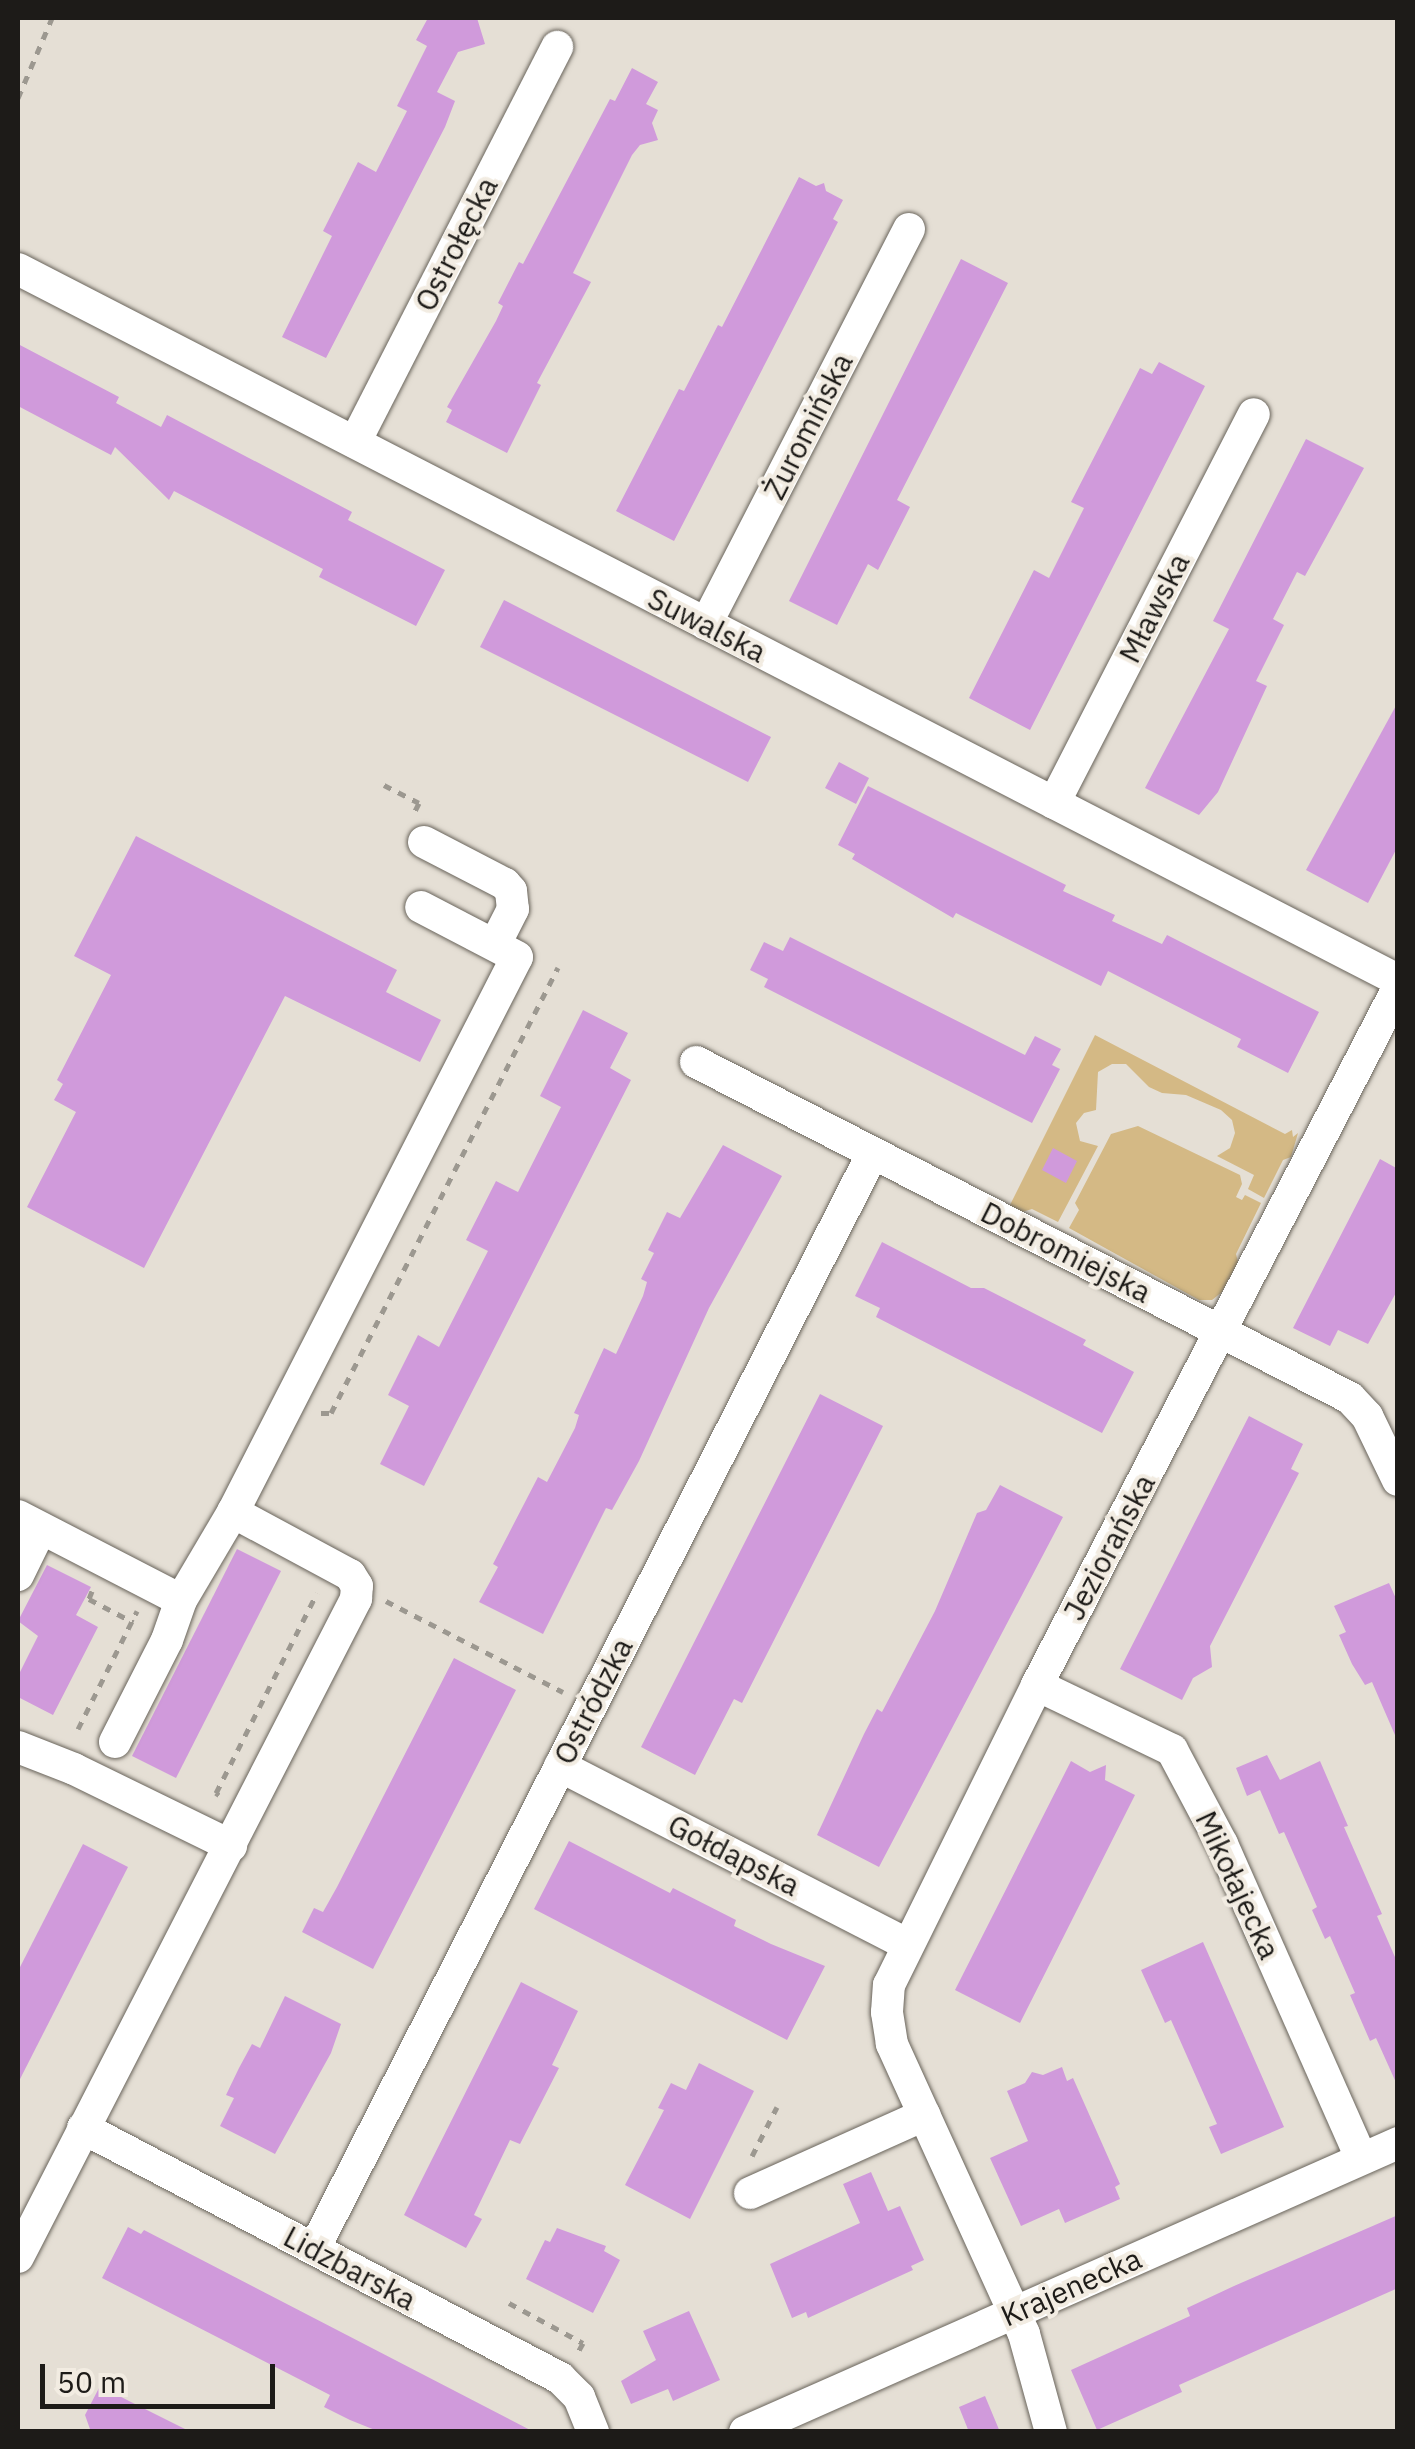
<!DOCTYPE html>
<html>
<head>
<meta charset="utf-8">
<style>
	body { margin:0 }
	#map { position:relative; width:1415px; height:2449px; overflow:hidden; background:#e5dfd5; font-family:"IBM Plex Sans",sans-serif }
	div>[style] { position:absolute }
	[style*='--x'] { left:calc(var(--x)*1px); top:calc(var(--y)*1px); width:calc(var(--w)*1px); rotate:calc(var(--a)*1deg) }
	.green>* { inset:0; background:#d4b985 }
	.building>* { inset:0; background:#d09adb }
	.path>* { height:5px; margin-top:-2.5px; transform-origin:0; background:repeating-linear-gradient(90deg,#9c9890 0 8px,transparent 0 16px) }
	.roads { filter:drop-shadow(0 0 2px #69645b) drop-shadow(0 0 2px #69645b) }
	.minor>* { height:32px; margin:-16px; padding:0 16px; transform-origin:16px; border-radius:16px; background:#fff }
	span { translate:-50% -50%; white-space:nowrap; text-align:center; line-height:1.15; -webkit-text-stroke:8px #f2ece2; paint-order:stroke }
	.street-label { font-size:30px; color:#1d1b18 }
	.frame { position:absolute; inset:0; border:20px solid #1d1b18; pointer-events:none }
	.scale { position:absolute; left:40px; top:2364px; width:235px; height:45px; box-sizing:border-box; border:5px solid #1d1b18; border-top:0; padding-left:12px; font-size:30px; line-height:35px; white-space:nowrap; color:#1d1b18; -webkit-text-stroke:8px #f2ece2; paint-order:stroke }
</style>
</head>
<body>
<div id="map">
	<div class="green">
		<div style="clip-path:polygon(1095px 1035px,1285px 1134px,1292px 1130px,1293px 1137px,1298px 1133px,1291px 1157px,1283px 1160px,1264px 1198px,1248px 1189px,1254px 1175px,1217px 1156px,1230px 1148px,1235px 1133px,1232px 1120px,1221px 1110px,1186px 1095px,1162px 1093px,1149px 1087px,1126px 1064px,1112px 1064px,1098px 1072px,1096px 1110px,1084px 1113px,1076px 1123px,1080px 1141px,1098px 1146px,1058px 1222px,1032px 1209px,1016px 1214px,1008px 1209px)"></div>
		<div style="clip-path:polygon(1138px 1126px,1240px 1175px,1242px 1184px,1236px 1197px,1242px 1200px,1245px 1195px,1261px 1203px,1236px 1254px,1238px 1262px,1222px 1292px,1212px 1300px,1199px 1300px,1069px 1228px,1079px 1210px,1075px 1203px,1111px 1134px)"></div>
	</div>
	<div class="building">
		<div style="clip-path:polygon(428px 18px,477px 18px,485px 44px,458px 52px,437px 92px,455px 101px,445px 127px,326px 358px,282px 337px,332px 236px,323px 231px,358px 162px,376px 172px,407px 111px,397px 106px,427px 46px,416px 40px)"></div>
		<div style="clip-path:polygon(632px 68px,658px 82px,646px 104px,658px 110px,652px 123px,658px 140px,640px 145px,632px 155px,573px 273px,591px 282px,537px 383px,541px 385px,507px 453px,446px 422px,452px 410px,447px 407px,496px 321px,503px 306px,498px 303px,519px 262px,523px 264px,610px 99px,615px 101px)"></div>
		<div style="clip-path:polygon(799px 177px,816px 186px,824px 183px,826px 191px,843px 200px,833px 219px,838px 222px,674px 541px,616px 511px,679px 389px,684px 391px,718px 325px,722px 327px)"></div>
		<div style="clip-path:polygon(961px 259px,1008px 283px,897px 500px,910px 507px,878px 570px,868px 564px,837px 625px,789px 601px)"></div>
		<div style="clip-path:polygon(18px 344px,119px 397px,116px 403px,161px 427px,167px 415px,352px 512px,348px 520px,445px 570px,416px 626px,319px 577px,323px 569px,174px 491px,169px 500px,115px 447px,111px 455px,18px 406px)"></div>
		<div style="clip-path:polygon(1159px 362px,1205px 386px,1030px 730px,969px 698px,1034px 570px,1049px 578px,1084px 508px,1071px 502px,1140px 368px,1152px 374px)"></div>
		<div style="clip-path:polygon(1306px 439px,1364px 468px,1305px 576px,1297px 572px,1273px 619px,1284px 625px,1256px 681px,1267px 686px,1218px 792px,1199px 815px,1145px 788px,1229px 629px,1213px 621px)"></div>
		<div style="clip-path:polygon(504px 600px,771px 737px,748px 782px,480px 647px)"></div>
		<div style="clip-path:polygon(1398px 702px,1398px 846px,1368px 903px,1306px 870px)"></div>
		<div style="clip-path:polygon(839px 762px,869px 778px,856px 804px,825px 788px)"></div>
		<div style="clip-path:polygon(868px 786px,1066px 885px,1063px 891px,1115px 915px,1112px 921px,1162px 944px,1167px 935px,1319px 1012px,1288px 1073px,1237px 1047px,1241px 1039px,1108px 971px,1101px 986px,956px 913px,953px 918px,852px 859px,855px 854px,838px 845px)"></div>
		<div style="clip-path:polygon(136px 836px,397px 970px,386px 992px,441px 1020px,420px 1062px,285px 996px,144px 1268px,27px 1207px,76px 1112px,54px 1100px,63px 1084px,57px 1080px,111px 975px,74px 956px)"></div>
		<div style="clip-path:polygon(790px 937px,1025px 1055px,1035px 1036px,1061px 1049px,1052px 1065px,1060px 1069px,1032px 1123px,764px 987px,768px 979px,750px 970px,764px 942px,783px 951px)"></div>
		<div style="clip-path:polygon(583px 1010px,628px 1033px,610px 1068px,631px 1080px,424px 1486px,380px 1464px,409px 1406px,388px 1395px,418px 1335px,439px 1347px,488px 1251px,466px 1240px,496px 1181px,518px 1192px,561px 1107px,540px 1096px)"></div>
		<div style="clip-path:polygon(723px 1145px,782px 1176px,709px 1308px,639px 1461px,612px 1510px,606px 1508px,543px 1634px,479px 1602px,498px 1567px,493px 1564px,538px 1477px,547px 1482px,575px 1428px,579px 1415px,574px 1413px,604px 1348px,616px 1354px,643px 1296px,647px 1282px,641px 1279px,654px 1253px,648px 1250px,667px 1212px,680px 1218px)"></div>
		<div style="clip-path:polygon(1053px 1148px,1077px 1161px,1066px 1183px,1042px 1170px)"></div>
		<div style="clip-path:polygon(1380px 1159px,1398px 1169px,1398px 1289px,1368px 1344px,1338px 1330px,1330px 1346px,1293px 1328px)"></div>
		<div style="clip-path:polygon(882px 1242px,971px 1288px,984px 1288px,1086px 1340px,1083px 1345px,1134px 1372px,1102px 1433px,876px 1317px,880px 1308px,855px 1296px)"></div>
		<div style="clip-path:polygon(820px 1394px,883px 1426px,742px 1703px,734px 1699px,695px 1775px,641px 1747px)"></div>
		<div style="clip-path:polygon(1249px 1416px,1303px 1444px,1291px 1469px,1299px 1473px,1210px 1646px,1212px 1667px,1193px 1678px,1182px 1700px,1120px 1669px)"></div>
		<div style="clip-path:polygon(1000px 1485px,1063px 1517px,879px 1867px,817px 1835px,864px 1734px,877px 1709px,882px 1712px,935px 1611px,977px 1513px,986px 1510px)"></div>
		<div style="clip-path:polygon(237px 1549px,281px 1571px,176px 1778px,132px 1756px)"></div>
		<div style="clip-path:polygon(47px 1565px,91px 1587px,76px 1615px,98px 1627px,53px 1715px,18px 1697px,18px 1676px,38px 1636px,18px 1621px)"></div>
		<div style="clip-path:polygon(1389px 1583px,1398px 1603px,1398px 1742px,1372px 1682px,1365px 1685px,1352px 1664px,1339px 1635px,1346px 1632px,1334px 1606px)"></div>
		<div style="clip-path:polygon(454px 1658px,516px 1690px,373px 1969px,302px 1932px,314px 1908px,323px 1912px,337px 1887px)"></div>
		<div style="clip-path:polygon(1267px 1755px,1280px 1780px,1320px 1761px,1348px 1826px,1344px 1827px,1382px 1914px,1377px 1916px,1398px 1964px,1398px 2087px,1376px 2038px,1370px 2041px,1350px 1995px,1355px 1993px,1330px 1936px,1325px 1939px,1312px 1910px,1317px 1907px,1284px 1832px,1279px 1834px,1260px 1790px,1247px 1796px,1236px 1768px)"></div>
		<div style="clip-path:polygon(1071px 1761px,1090px 1772px,1106px 1765px,1105px 1780px,1135px 1795px,1020px 2023px,955px 1990px)"></div>
		<div style="clip-path:polygon(569px 1841px,670px 1893px,673px 1888px,736px 1920px,734px 1926px,771px 1944px,825px 1966px,787px 2040px,534px 1909px)"></div>
		<div style="clip-path:polygon(83px 1844px,128px 1867px,18px 2083px,18px 1971px)"></div>
		<div style="clip-path:polygon(1203px 1942px,1284px 2127px,1221px 2154px,1209px 2127px,1217px 2124px,1171px 2020px,1165px 2023px,1141px 1970px)"></div>
		<div style="clip-path:polygon(521px 1982px,578px 2011px,552px 2065px,559px 2068px,520px 2144px,510px 2140px,474px 2215px,482px 2219px,466px 2248px,404px 2215px)"></div>
		<div style="clip-path:polygon(285px 1996px,341px 2024px,331px 2053px,275px 2154px,220px 2126px,234px 2098px,226px 2095px,239px 2068px,252px 2044px,260px 2048px)"></div>
		<div style="clip-path:polygon(699px 2063px,754px 2091px,690px 2219px,625px 2185px,664px 2110px,658px 2108px,671px 2083px,686px 2090px)"></div>
		<div style="clip-path:polygon(1062px 2067px,1067px 2081px,1073px 2078px,1120px 2184px,1115px 2187px,1120px 2199px,1065px 2223px,1059px 2209px,1021px 2226px,990px 2158px,1028px 2141px,1007px 2091px,1025px 2083px,1032px 2072px,1043px 2075px)"></div>
		<div style="clip-path:polygon(871px 2172px,888px 2211px,900px 2206px,924px 2260px,911px 2266px,913px 2270px,808px 2318px,806px 2312px,792px 2318px,770px 2264px,860px 2223px,843px 2184px)"></div>
		<div style="clip-path:polygon(1398px 2215px,1398px 2288px,1179px 2385px,1182px 2392px,1097px 2430px,1071px 2370px,1190px 2316px,1187px 2308px,1234px 2286px)"></div>
		<div style="clip-path:polygon(128px 2227px,141px 2234px,144px 2230px,534px 2432px,380px 2432px,350px 2420px,324px 2407px,330px 2395px,102px 2278px)"></div>
		<div style="clip-path:polygon(557px 2228px,606px 2246px,604px 2251px,620px 2260px,593px 2313px,526px 2279px,545px 2240px,550px 2242px)"></div>
		<div style="clip-path:polygon(689px 2311px,720px 2380px,673px 2401px,668px 2389px,631px 2404px,621px 2381px,656px 2360px,643px 2331px)"></div>
		<div style="clip-path:polygon(100px 2386px,129px 2401px,191px 2432px,91px 2432px,85px 2415px)"></div>
		<div style="clip-path:polygon(985px 2396px,1000px 2432px,969px 2432px,959px 2407px)"></div>
	</div>
	<div class="path">
		<div style="--x:18;--y:98;--w:87;--a:-67"></div>
		<div style="--x:384;--y:785;--w:39;--a:27"></div>
		<div style="--x:419;--y:803;--w:11;--a:117"></div>
		<div style="--x:321;--y:1413;--w:10;--a:0"></div>
		<div style="--x:331;--y:1413;--w:500;--a:-63"></div>
		<div style="--x:92;--y:1591;--w:9;--a:111"></div>
		<div style="--x:89;--y:1599;--w:50;--a:27.6"></div>
		<div style="--x:386;--y:1601;--w:199;--a:27.2"></div>
		<div style="--x:78;--y:1729;--w:132;--a:-63.4"></div>
		<div style="--x:219;--y:1795;--w:4;--a:-146"></div>
		<div style="--x:216;--y:1793;--w:224;--a:-63.2"></div>
		<div style="--x:752;--y:2156;--w:55;--a:-63"></div>
		<div style="--x:509;--y:2303;--w:84;--a:28.4"></div>
		<div style="--x:583;--y:2343;--w:13;--a:119"></div>
	</div>
	<div class="roads">
		<div class="minor">
			<div style="--x:18;--y:269;--w:1552;--a:27.26"></div>
			<div style="--x:355;--y:442;--w:444;--a:-62.9"></div>
			<div style="--x:706;--y:624;--w:444;--a:-62.8"></div>
			<div style="--x:1054;--y:803;--w:437;--a:-62.8"></div>
			<div style="--x:424;--y:842;--w:91;--a:27.4"></div>
			<div style="--x:505;--y:884;--w:9;--a:49"></div>
			<div style="--x:511;--y:891;--w:18;--a:84"></div>
			<div style="--x:513;--y:909;--w:39;--a:117"></div>
			<div style="--x:696;--y:1062;--w:735;--a:27.19"></div>
			<div style="--x:1350;--y:1398;--w:25;--a:47"></div>
			<div style="--x:1367;--y:1416;--w:71;--a:64.2"></div>
			<div style="--x:18;--y:1516;--w:183;--a:27.3"></div>
			<div style="--x:18;--y:1575;--w:52;--a:-63.9"></div>
			<div style="--x:1037;--y:1685;--w:150;--a:25.7"></div>
			<div style="--x:1172;--y:1750;--w:106;--a:62"></div>
			<div style="--x:1222;--y:1844;--w:343;--a:66.1"></div>
			<div style="--x:115;--y:1742;--w:114;--a:-63"></div>
			<div style="--x:167;--y:1640;--w:42;--a:-70.7"></div>
			<div style="--x:181;--y:1600;--w:102;--a:-59.4"></div>
			<div style="--x:18;--y:1747;--w:60;--a:21.4"></div>
			<div style="--x:74;--y:1769;--w:175;--a:26.1"></div>
			<div style="--x:560;--y:1766;--w:391;--a:27.2"></div>
			<div style="--x:83;--y:2128;--w:539;--a:27.66"></div>
			<div style="--x:560;--y:2378;--w:27;--a:45"></div>
			<div style="--x:579;--y:2397;--w:38;--a:68"></div>
			<div style="--x:750;--y:2193;--w:191;--a:-24.1"></div>
			<div style="--x:314;--y:2249;--w:1230;--a:-62.98"></div>
			<div style="--x:18;--y:2257;--w:740;--a:-62.81"></div>
			<div style="--x:356;--y:1599;--w:13;--a:-86"></div>
			<div style="--x:357;--y:1586;--w:13;--a:-122"></div>
			<div style="--x:350;--y:1575;--w:133;--a:-151.7"></div>
			<div style="--x:233;--y:1512;--w:623;--a:-62.9"></div>
			<div style="--x:517;--y:957;--w:108;--a:-152.5"></div>
			<div style="--x:745;--y:2432;--w:714;--a:-23.87"></div>
			<div style="--x:1051;--y:2432;--w:102;--a:-105.4"></div>
			<div style="--x:1024;--y:2334;--w:319;--a:-114.5"></div>
			<div style="--x:892;--y:2044;--w:32;--a:-99"></div>
			<div style="--x:887;--y:2012;--w:27;--a:-86"></div>
			<div style="--x:889;--y:1985;--w:335;--a:-63.7"></div>
			<div style="--x:1037;--y:1685;--w:785;--a:-62.62"></div>
		</div>
	</div>
	<div class="street-label">
		<span style="left:456px;top:244px;rotate:-63deg">Ostrołęcka</span>
		<span style="left:808px;top:426px;rotate:-63deg">Żuromińska</span>
		<span style="left:1154px;top:608px;rotate:-63deg">Mławska</span>
		<span style="left:707px;top:625px;rotate:27deg">Suwalska</span>
		<span style="left:1066px;top:1252px;rotate:27deg">Dobromiejska</span>
		<span style="left:1109px;top:1547px;rotate:-62deg">Jeziorańska</span>
		<span style="left:593px;top:1701px;rotate:-63deg">Ostródzka</span>
		<span style="left:734px;top:1855px;rotate:27deg">Gołdapska</span>
		<span style="left:1238px;top:1885px;rotate:65deg">Mikołajecka</span>
		<span style="left:350px;top:2268px;rotate:28deg">Lidzbarska</span>
		<span style="left:1071px;top:2287px;rotate:-24deg">Krajenecka</span>
	</div>
	<div class="frame"></div>
	<div class="scale">50 m</div>
</div>
</body>
</html>
